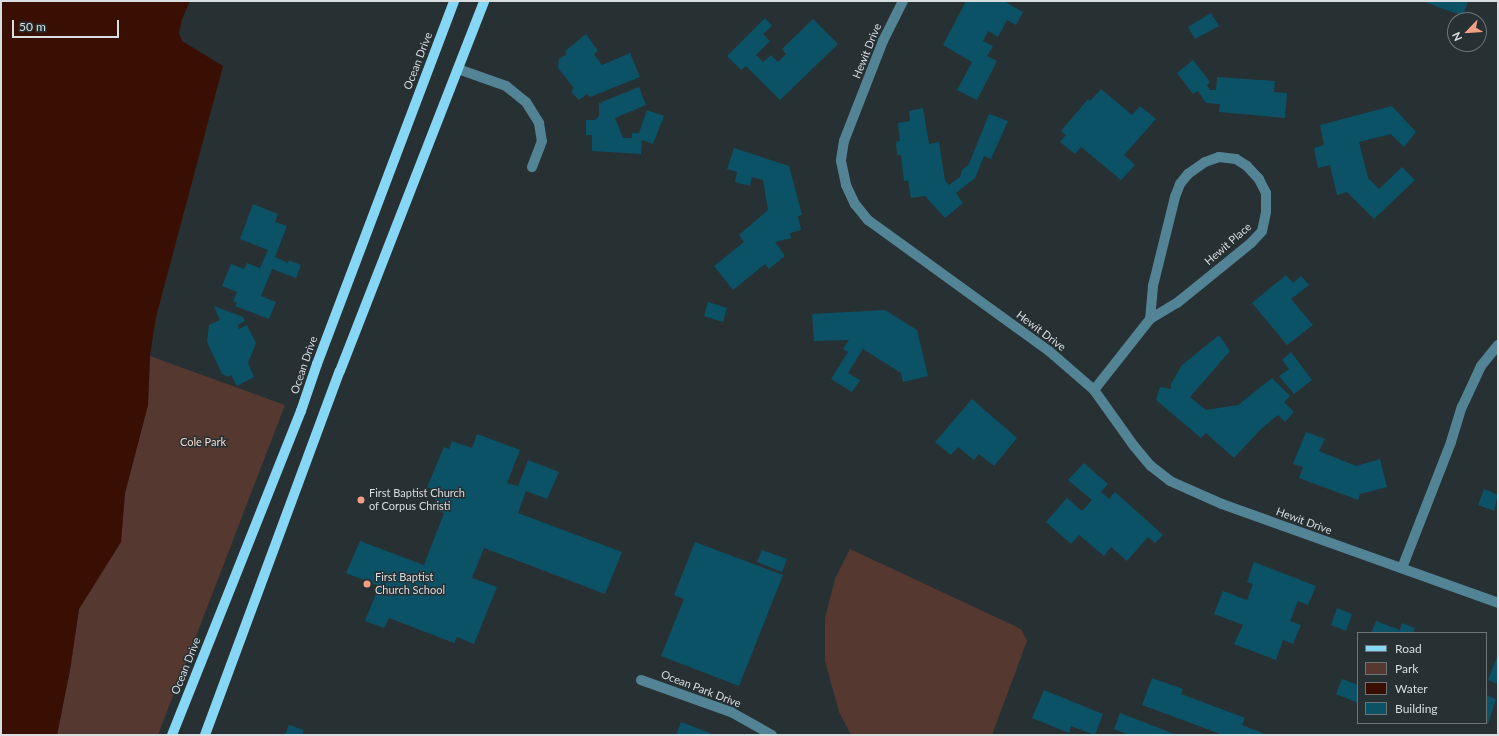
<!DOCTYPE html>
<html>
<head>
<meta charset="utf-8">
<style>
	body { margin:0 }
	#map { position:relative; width:1499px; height:736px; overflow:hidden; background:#273033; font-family:Lato,sans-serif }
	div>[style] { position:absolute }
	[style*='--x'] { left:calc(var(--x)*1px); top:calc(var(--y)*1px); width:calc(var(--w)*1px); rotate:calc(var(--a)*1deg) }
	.green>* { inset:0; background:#553830 }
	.water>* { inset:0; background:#3a0f03 }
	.building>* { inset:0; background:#0b5267 }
	.minor>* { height:10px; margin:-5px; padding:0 5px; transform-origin:5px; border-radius:5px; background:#538496 }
	.major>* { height:10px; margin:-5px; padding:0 5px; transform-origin:5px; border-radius:5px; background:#85d7f5 }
	.dots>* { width:11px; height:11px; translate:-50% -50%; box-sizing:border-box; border:2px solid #273033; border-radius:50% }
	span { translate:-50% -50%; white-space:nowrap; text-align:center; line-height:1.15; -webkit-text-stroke:3px #273033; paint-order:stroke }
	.street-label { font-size:11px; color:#d8dde0 }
	.park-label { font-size:11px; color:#f9d7cd }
	.poi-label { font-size:11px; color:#d8dde0 }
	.left { translate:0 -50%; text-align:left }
	.frame { position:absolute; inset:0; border:2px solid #d8dde0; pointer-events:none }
	.legend { position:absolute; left:1357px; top:632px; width:130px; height:92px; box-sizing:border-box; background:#273033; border:1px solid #6e7578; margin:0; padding:5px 7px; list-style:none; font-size:12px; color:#d8dde0 }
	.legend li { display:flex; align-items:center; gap:8px; height:20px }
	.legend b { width:20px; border:1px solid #6e7578 }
	.north { position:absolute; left:1447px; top:12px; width:40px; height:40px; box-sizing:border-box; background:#273033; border:1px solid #6e7578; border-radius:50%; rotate:245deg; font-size:11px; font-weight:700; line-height:16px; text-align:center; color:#d8dde0 }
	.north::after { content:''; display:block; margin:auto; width:14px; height:18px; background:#f39f85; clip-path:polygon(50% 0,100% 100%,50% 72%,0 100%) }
	.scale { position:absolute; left:12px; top:20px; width:107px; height:18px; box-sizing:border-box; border:2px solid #d8dde0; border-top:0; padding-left:5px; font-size:12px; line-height:14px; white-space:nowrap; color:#d8dde0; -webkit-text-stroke:3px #273033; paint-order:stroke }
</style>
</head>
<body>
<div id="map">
	<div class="green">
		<div style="clip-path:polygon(150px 356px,285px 405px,158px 735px,57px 735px,70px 670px,79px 609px,121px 542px,125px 493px,148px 405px)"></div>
		<div style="clip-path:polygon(850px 549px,1021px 629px,1027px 641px,992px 735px,851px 735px,839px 712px,825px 661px,825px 618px,835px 579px)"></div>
	</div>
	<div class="water">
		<div style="clip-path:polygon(1px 1px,190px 1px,182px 19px,179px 33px,182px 41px,223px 66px,156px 317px,150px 356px,148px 405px,125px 493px,121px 542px,79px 609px,70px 670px,57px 735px,1px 735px)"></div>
	</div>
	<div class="building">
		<div style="clip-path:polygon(966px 1px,1004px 1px,1023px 12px,1016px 25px,1007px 20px,998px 37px,988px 31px,983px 41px,993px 46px,987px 56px,997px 61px,977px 100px,957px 90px,972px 62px,943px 45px)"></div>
		<div style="clip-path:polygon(1422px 1px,1468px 1px,1463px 16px)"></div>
		<div style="clip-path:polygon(1211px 13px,1219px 26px,1195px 39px,1188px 27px)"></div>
		<div style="clip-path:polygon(765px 18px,772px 26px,763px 34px,770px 41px,756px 55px,763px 62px,771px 55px,778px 62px,786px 54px,782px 49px,813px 19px,838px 44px,780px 100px,746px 66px,741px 70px,727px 56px)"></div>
		<div style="clip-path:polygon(586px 34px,598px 51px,594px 54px,602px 65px,630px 53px,640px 77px,590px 97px,587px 94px,579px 100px,571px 92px,574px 88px,558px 68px,559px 59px,567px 54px,565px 51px)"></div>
		<div style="clip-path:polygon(1193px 60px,1210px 82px,1207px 85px,1210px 90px,1216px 90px,1217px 77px,1275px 81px,1274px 92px,1287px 93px,1285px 118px,1219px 112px,1220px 104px,1206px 103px,1198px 91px,1193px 94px,1177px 73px)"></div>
		<div style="clip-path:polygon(639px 87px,646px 105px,615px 118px,623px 138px,632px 138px,632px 133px,639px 133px,647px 110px,664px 116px,653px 144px,642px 140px,641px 154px,592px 151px,592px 135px,586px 135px,586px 120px,595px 120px,599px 116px,599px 103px)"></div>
		<div style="clip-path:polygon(1101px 89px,1132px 115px,1140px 106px,1156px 119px,1124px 155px,1135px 165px,1121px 180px,1081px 147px,1075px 154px,1060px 142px,1066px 135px,1061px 131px,1088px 99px,1090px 101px)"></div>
		<div style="clip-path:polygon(1392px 106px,1416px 132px,1404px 147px,1391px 134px,1359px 142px,1368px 178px,1379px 189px,1402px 167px,1415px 180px,1374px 219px,1347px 192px,1337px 195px,1330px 165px,1318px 168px,1314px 148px,1324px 145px,1320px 125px)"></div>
		<div style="clip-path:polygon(923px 108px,929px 144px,939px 142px,945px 181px,949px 185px,960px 177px,962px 170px,969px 164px,989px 114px,1008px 121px,991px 159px,984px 156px,975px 178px,956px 193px,963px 203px,945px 218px,925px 196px,911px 198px,908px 180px,904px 181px,901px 155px,897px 155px,896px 142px,900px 141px,898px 123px,910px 121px,909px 111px)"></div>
		<div style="clip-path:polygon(734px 148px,789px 166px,802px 215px,798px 216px,801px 230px,790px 233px,791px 238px,775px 242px,785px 256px,769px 269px,765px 264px,733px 290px,714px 266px,744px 242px,739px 235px,768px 210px,763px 180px,752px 177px,750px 186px,735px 182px,737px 172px,727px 169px)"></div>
		<div style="clip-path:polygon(253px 204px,278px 214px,275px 222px,287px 226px,275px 257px,288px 263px,289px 260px,301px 265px,296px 278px,272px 269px,261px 296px,276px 302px,269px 319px,235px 306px,237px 303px,233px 301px,237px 292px,222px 286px,231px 264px,244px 269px,247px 263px,260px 268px,268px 250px,240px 239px)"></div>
		<div style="clip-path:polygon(1286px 275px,1293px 283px,1301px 276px,1309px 285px,1291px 299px,1313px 325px,1287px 345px,1252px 303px)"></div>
		<div style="clip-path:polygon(708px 302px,727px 308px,723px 322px,704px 316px)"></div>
		<div style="clip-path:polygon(214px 306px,243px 317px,245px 321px,238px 325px,239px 329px,247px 325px,256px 343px,248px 363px,254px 377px,237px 386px,231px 375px,228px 377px,222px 374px,207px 342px,209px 325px,220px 320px)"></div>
		<div style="clip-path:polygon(885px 310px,917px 330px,928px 376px,903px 382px,901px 373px,863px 349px,848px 373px,860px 380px,852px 392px,831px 379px,848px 352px,843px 349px,849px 340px,814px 341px,812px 314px)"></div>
		<div style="clip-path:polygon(1219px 335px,1230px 351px,1190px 397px,1206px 410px,1238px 405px,1272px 378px,1290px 396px,1284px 402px,1294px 412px,1285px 422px,1278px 415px,1262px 428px,1234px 458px,1206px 433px,1201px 438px,1156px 400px,1160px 387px,1171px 389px,1171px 384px,1182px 365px)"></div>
		<div style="clip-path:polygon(1291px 352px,1312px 380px,1294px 394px,1279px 376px,1289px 369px,1282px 360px)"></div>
		<div style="clip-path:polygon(972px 399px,1017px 438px,994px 466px,979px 454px,974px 460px,958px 447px,951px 455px,935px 442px)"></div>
		<div style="clip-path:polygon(1306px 432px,1325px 439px,1319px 451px,1356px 466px,1380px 459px,1387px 487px,1360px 494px,1358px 500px,1299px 478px,1303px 467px,1293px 464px)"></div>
		<div style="clip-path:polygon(477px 434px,520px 450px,507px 483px,518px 486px,528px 460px,559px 472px,547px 499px,526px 491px,518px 513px,622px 552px,605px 594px,484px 548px,472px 578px,497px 587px,474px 644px,457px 637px,454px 643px,389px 618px,384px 628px,365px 621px,379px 586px,346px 573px,360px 541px,424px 565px,444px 513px,432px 509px,438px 492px,427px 487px,444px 447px,449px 449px,452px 441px,472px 448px)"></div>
		<div style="clip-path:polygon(1084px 463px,1108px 484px,1101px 492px,1109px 499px,1115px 492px,1163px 535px,1155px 543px,1148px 537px,1127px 561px,1111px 547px,1104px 556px,1079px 535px,1071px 544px,1046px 522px,1067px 498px,1082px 511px,1092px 500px,1068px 480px)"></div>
		<div style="clip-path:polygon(1484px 489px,1498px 495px,1494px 511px,1478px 505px)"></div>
		<div style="clip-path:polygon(695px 542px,783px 575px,739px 686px,661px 656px,684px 599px,674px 595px)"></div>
		<div style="clip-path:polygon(762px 550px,787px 559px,782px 572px,757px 562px)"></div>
		<div style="clip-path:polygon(1254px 562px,1316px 586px,1308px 605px,1298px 601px,1290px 621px,1301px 625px,1293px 644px,1283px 640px,1276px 660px,1234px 644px,1243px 625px,1214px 614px,1223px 591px,1247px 600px,1253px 584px,1247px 582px)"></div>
		<div style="clip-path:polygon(1337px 608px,1352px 614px,1346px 631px,1331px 625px)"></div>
		<div style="clip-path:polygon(1376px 621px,1400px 630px,1402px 623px,1415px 628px,1413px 633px,1371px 633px)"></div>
		<div style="clip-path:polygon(1498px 654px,1498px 684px,1488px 680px)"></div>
		<div style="clip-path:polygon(1152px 678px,1183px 689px,1181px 694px,1245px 718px,1242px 725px,1268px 735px,1223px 735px,1142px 705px)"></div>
		<div style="clip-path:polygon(1342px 679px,1358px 685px,1358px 703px,1336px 694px)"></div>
		<div style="clip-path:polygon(1044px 690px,1103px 714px,1095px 735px,1071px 726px,1069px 733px,1032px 718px)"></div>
		<div style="clip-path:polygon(1486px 695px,1496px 699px,1488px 724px,1486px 723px)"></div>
		<div style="clip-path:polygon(1120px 713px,1177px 735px,1129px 735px,1114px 729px)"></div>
		<div style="clip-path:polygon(681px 722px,715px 735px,676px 735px)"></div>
		<div style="clip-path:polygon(289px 725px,304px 730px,302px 735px,285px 735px)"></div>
	</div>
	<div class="minor">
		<div style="--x:903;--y:1;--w:45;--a:116.6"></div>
		<div style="--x:883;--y:41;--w:107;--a:111.3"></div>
		<div style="--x:844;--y:141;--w:20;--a:99"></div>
		<div style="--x:841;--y:161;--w:25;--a:78"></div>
		<div style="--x:846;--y:185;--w:21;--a:65"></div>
		<div style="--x:855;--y:204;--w:21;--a:51"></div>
		<div style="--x:868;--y:220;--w:223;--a:35.9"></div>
		<div style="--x:1049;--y:351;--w:60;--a:40.9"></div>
		<div style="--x:1094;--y:390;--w:69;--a:54.5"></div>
		<div style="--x:1134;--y:446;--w:26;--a:50"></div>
		<div style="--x:1151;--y:466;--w:24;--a:38"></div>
		<div style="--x:1170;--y:481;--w:57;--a:23.9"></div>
		<div style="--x:1222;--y:504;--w:293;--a:19.7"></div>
		<div style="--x:458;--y:69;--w:51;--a:19.5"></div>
		<div style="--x:506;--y:86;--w:26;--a:39"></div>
		<div style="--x:526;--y:102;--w:25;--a:58"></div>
		<div style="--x:539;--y:123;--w:18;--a:81"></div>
		<div style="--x:542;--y:141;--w:28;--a:111"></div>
		<div style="--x:1094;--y:390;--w:90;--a:-51.7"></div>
		<div style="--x:1150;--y:319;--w:31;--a:-31"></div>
		<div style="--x:1177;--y:303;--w:95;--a:-39"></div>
		<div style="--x:1251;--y:243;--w:16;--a:-47"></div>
		<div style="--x:1262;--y:231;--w:19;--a:-78"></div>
		<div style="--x:1266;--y:212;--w:19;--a:-90"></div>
		<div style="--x:1266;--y:193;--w:16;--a:-117"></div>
		<div style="--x:1259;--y:179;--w:18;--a:-133"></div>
		<div style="--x:1247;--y:166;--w:13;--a:-148"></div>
		<div style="--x:1236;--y:159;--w:17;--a:-173"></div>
		<div style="--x:1219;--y:157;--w:15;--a:160"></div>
		<div style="--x:1205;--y:162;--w:21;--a:145"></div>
		<div style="--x:1188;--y:174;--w:13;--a:129"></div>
		<div style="--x:1180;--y:184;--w:14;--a:111"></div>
		<div style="--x:1175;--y:197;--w:92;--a:103.9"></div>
		<div style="--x:1153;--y:286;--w:33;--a:95"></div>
		<div style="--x:1402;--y:568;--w:135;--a:-68.7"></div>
		<div style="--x:1451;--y:442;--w:37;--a:-73"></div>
		<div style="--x:1462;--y:407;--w:45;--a:-65.1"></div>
		<div style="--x:1481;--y:366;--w:27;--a:-51"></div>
		<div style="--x:641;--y:680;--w:96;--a:19.6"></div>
		<div style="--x:731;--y:712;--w:47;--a:29.3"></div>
	</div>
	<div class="major">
		<div style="--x:172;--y:735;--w:349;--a:-68.3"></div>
		<div style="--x:301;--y:411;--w:50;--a:-71.2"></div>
		<div style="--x:317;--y:364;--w:388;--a:-69.3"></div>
		<div style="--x:205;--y:735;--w:388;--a:-69.7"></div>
		<div style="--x:340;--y:371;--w:397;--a:-68.7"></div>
	</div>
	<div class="dots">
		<div style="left:361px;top:500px;background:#f39f85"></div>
		<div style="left:367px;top:584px;background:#f39f85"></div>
	</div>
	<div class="street-label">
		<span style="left:867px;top:51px;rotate:-68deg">Hewit Drive</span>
		<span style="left:418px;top:61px;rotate:-69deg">Ocean Drive</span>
		<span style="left:1228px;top:244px;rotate:-41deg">Hewit Place</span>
		<span style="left:1041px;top:331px;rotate:37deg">Hewit Drive</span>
		<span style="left:304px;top:365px;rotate:-71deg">Ocean Drive</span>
		<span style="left:1304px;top:521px;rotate:20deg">Hewit Drive</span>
		<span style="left:186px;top:666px;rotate:-68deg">Ocean Drive</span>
		<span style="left:701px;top:689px;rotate:21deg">Ocean Park Drive</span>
	</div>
	<div class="park-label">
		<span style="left:203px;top:442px">Cole Park</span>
	</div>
	<div class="poi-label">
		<span class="left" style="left:369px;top:500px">First Baptist Church<br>of Corpus Christi</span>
		<span class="left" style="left:375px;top:584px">First Baptist<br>Church School</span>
	</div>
	<div class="frame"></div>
	<ul class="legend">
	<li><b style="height:5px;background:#85d7f5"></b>Road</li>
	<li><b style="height:11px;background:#553830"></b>Park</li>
	<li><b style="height:11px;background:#3a0f03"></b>Water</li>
	<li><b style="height:11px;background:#0b5267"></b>Building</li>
	</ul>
	<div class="north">N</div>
	<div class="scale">50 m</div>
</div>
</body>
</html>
